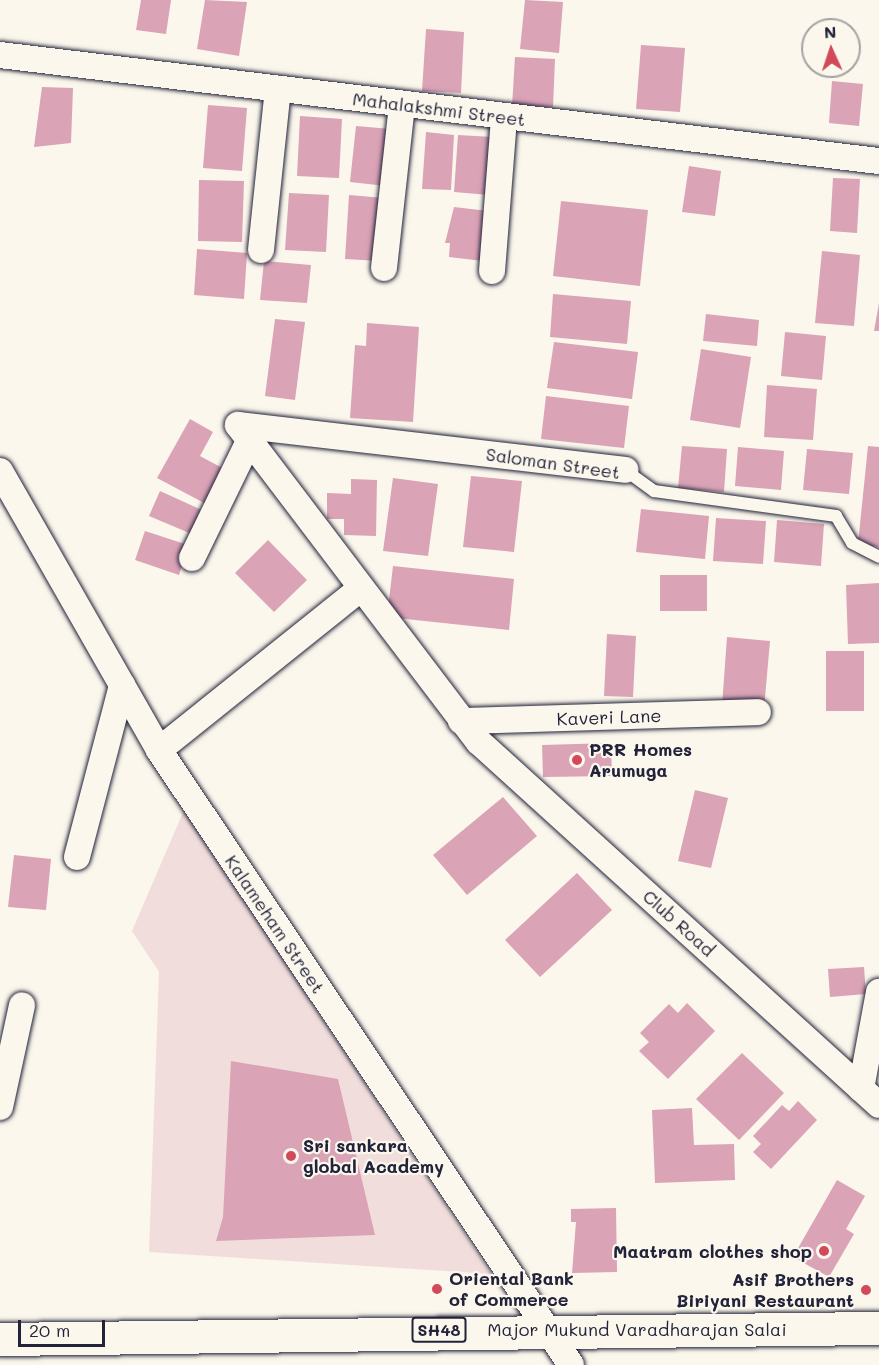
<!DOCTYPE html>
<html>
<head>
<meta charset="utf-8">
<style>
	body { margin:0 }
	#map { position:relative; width:879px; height:1365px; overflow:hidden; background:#fbf7ec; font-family:Mali,sans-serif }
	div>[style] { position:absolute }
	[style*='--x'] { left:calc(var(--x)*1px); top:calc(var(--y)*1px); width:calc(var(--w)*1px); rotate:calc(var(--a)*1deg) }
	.built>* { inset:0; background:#f1dedc }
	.building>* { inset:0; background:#daa3b6 }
	.roads { filter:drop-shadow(0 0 2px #22223b) drop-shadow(0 0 2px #22223b) }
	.service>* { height:12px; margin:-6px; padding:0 6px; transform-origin:6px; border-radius:6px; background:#fbf7ec }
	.minor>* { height:26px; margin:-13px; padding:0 13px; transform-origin:13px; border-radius:13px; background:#fbf7ec }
	.primary>* { height:33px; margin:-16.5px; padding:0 16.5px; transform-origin:16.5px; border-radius:16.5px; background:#fbf7ec }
	.dots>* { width:16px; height:16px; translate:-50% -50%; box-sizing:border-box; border:3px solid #fbf7ec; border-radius:50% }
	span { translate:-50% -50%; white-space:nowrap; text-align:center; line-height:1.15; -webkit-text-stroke:4.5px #fbf7ec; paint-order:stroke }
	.shield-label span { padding:2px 4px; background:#fbf7ec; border:2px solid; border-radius:4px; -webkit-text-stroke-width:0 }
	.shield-label { font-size:16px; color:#22223b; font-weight:700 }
	.street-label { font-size:18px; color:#22223b }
	.poi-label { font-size:18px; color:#22223b; font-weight:700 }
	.left { translate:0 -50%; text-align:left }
	.right { translate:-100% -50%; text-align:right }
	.north { position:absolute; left:801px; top:18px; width:60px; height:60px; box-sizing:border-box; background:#fbf7ec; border:2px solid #a4a2a5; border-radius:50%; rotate:357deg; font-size:16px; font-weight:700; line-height:24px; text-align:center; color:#22223b }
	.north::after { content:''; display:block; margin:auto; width:21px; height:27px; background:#d1495b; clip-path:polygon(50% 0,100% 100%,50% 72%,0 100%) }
	.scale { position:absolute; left:18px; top:1320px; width:87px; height:27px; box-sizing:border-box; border:3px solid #22223b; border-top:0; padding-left:8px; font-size:18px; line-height:21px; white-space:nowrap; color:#22223b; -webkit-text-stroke:4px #fbf7ec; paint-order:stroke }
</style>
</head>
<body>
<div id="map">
	<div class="built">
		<div style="clip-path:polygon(184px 810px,491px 1274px,149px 1252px,159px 972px,132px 931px)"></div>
	</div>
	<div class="building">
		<div style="clip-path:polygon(141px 0,171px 0,166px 34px,136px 30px)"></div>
		<div style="clip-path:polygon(205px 0,247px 2px,239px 56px,197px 49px)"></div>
		<div style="clip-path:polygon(525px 0,563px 2px,559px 53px,520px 49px)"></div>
		<div style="clip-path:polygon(426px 29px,464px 32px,461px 93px,422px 91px)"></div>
		<div style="clip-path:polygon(641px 45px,685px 48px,680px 112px,636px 109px)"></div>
		<div style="clip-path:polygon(515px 57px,555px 59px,553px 107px,512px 106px)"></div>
		<div style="clip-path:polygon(832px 81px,863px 84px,859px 126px,829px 123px)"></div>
		<div style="clip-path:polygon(42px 87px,73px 88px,71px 143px,34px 147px)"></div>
		<div style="clip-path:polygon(208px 105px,247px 108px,242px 171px,203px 168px)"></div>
		<div style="clip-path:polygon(300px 116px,342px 119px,339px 178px,297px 176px)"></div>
		<div style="clip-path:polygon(356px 126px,391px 129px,386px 186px,350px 182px)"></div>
		<div style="clip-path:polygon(426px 132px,454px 135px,451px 190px,422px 189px)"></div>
		<div style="clip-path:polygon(458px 135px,493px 137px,489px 195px,454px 192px)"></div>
		<div style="clip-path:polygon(689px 166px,721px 171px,715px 216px,682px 212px)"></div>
		<div style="clip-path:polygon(833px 178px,860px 179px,857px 233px,830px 231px)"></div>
		<div style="clip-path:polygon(199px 180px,244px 181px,242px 242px,198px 241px)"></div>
		<div style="clip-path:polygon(289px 193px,329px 195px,326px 252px,285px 250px)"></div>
		<div style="clip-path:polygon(349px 195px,384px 198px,379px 261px,345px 259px)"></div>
		<div style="clip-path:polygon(561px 201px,648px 210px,640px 286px,553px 276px)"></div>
		<div style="clip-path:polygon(454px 207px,488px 211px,483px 261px,449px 257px,450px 243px,445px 243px)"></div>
		<div style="clip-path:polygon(197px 249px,247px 253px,244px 299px,194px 295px)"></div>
		<div style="clip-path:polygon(822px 251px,860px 255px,854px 326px,815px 323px)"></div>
		<div style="clip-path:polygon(264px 261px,311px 265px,307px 303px,260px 300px)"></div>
		<div style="clip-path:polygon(553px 294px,631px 301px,627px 344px,550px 337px)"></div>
		<div style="clip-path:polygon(879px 303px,879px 331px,874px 331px)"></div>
		<div style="clip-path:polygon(706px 314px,759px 320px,757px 346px,703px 341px)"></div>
		<div style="clip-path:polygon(275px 319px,305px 322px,295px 400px,265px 396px)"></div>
		<div style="clip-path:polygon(367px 323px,419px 327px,413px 422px,350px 418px,355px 345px,366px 346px)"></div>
		<div style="clip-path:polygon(785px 332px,826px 336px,822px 380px,781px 376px)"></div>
		<div style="clip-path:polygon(554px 342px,638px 352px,632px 399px,547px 388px)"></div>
		<div style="clip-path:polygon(701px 349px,751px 357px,740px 428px,690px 420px)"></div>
		<div style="clip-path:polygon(767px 385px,817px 389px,813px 440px,764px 437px)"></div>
		<div style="clip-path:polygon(546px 396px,629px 406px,624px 448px,541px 439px)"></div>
		<div style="clip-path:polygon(190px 419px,213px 432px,200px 456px,226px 470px,206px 504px,157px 478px)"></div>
		<div style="clip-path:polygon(682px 446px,727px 449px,724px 492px,678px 488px)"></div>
		<div style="clip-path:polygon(868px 446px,879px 447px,879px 547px,858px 544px)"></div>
		<div style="clip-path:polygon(738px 447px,784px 451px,781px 490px,735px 486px)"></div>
		<div style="clip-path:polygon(807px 449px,853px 453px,849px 494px,803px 490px)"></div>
		<div style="clip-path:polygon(471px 476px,522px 481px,514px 552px,463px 547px)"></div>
		<div style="clip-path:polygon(393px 478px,438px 484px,428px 556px,383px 551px)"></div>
		<div style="clip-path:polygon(351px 479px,377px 480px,376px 536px,344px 535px,344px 519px,327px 519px,327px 493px,351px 494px)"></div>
		<div style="clip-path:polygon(160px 491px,204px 511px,194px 535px,149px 516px)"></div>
		<div style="clip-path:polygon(641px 509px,709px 516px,705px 559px,636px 552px)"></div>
		<div style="clip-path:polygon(716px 518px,766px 521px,763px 564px,713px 561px)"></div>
		<div style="clip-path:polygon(777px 520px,824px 524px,821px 566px,774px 562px)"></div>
		<div style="clip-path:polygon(145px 531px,188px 545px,179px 575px,135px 560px)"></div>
		<div style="clip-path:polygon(268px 540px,307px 580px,274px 612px,235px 573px)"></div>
		<div style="clip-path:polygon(393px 566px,514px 579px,509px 630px,387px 617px)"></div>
		<div style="clip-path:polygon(660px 575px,707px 575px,707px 611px,660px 611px)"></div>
		<div style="clip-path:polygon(879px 583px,879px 643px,848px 644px,846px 585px)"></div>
		<div style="clip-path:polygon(607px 634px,636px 636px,633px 697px,604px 696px)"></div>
		<div style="clip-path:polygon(727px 637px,770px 641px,764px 709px,722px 706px)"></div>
		<div style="clip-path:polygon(826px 651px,864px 651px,864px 711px,826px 711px)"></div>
		<div style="clip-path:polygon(611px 743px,612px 776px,543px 777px,542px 745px)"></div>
		<div style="clip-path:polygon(695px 790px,728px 798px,711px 868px,678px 861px)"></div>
		<div style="clip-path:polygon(503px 797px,537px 836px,467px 895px,433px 855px)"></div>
		<div style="clip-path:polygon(14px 855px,51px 859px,46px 910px,8px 907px)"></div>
		<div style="clip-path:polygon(577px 873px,612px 910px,540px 977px,505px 940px)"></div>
		<div style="clip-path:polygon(864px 967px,866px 994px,830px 997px,828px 969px)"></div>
		<div style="clip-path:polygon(687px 1003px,715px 1031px,668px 1079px,639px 1051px,649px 1042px,640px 1033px,669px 1004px,678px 1013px)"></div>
		<div style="clip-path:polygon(742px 1053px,784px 1093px,739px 1140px,696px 1099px)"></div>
		<div style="clip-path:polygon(231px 1061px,338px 1079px,375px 1235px,216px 1241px,223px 1217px)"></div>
		<div style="clip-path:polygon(798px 1101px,817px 1120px,771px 1169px,753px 1152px,761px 1144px,753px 1136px,782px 1105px,789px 1111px)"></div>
		<div style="clip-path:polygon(692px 1108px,694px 1145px,734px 1144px,735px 1180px,655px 1183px,652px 1110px)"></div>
		<div style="clip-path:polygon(837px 1180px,865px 1196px,846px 1229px,854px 1234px,829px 1277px,793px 1257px)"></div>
		<div style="clip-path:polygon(616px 1208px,617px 1272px,572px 1273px,576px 1222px,571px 1222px,571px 1209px)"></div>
	</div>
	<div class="roads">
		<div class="service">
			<div style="--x:625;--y:470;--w:36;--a:36"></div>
			<div style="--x:654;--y:491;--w:184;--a:7.8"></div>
			<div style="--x:836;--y:516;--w:31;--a:59"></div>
			<div style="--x:852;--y:543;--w:30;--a:27"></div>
		</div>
		<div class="minor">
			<div style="--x:0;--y:55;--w:885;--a:6.88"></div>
			<div style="--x:261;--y:250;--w:162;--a:-84"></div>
			<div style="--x:384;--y:268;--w:165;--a:-83.7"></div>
			<div style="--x:492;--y:271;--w:154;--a:-85.5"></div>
			<div style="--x:238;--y:425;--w:398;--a:52.8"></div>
			<div style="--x:479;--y:742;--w:540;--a:42.22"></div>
			<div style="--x:238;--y:425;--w:390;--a:6.6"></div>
			<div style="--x:0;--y:471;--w:321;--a:60.3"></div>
			<div style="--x:159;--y:750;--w:740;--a:56.18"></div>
			<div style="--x:192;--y:558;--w:132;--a:-64"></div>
			<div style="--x:461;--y:721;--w:297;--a:-1.7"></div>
			<div style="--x:159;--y:750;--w:256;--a:-38.7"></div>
			<div style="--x:77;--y:857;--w:178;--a:-75.3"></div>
			<div style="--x:861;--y:1089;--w:99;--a:-79.5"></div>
			<div style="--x:0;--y:1107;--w:104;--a:-77.8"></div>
		</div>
		<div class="primary">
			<div style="--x:0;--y:1339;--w:879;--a:-0.72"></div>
		</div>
	</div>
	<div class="dots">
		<div style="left:577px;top:760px;background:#d1495b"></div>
		<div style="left:291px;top:1156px;background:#d1495b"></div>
		<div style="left:824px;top:1251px;background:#d1495b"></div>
		<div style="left:437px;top:1289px;background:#d1495b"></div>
		<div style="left:866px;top:1290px;background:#d1495b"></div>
	</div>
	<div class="shield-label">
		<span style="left:439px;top:1330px">SH48</span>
	</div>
	<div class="street-label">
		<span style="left:439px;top:109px;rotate:7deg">Mahalakshmi Street</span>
		<span style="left:553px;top:463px;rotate:8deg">Saloman Street</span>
		<span style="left:609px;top:717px;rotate:-2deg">Kaveri Lane</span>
		<span style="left:679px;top:923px;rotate:42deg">Club Road</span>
		<span style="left:275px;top:924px;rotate:56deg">Kalameham Street</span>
		<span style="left:637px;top:1329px">Major Mukund Varadharajan Salai</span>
	</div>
	<div class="poi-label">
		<span class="left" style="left:589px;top:760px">PRR Homes<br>Arumuga</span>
		<span class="left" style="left:303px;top:1156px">Sri sankara<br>global Academy</span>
		<span class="right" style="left:812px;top:1251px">Maatram clothes shop</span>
		<span class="left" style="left:449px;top:1289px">Oriental Bank<br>of Commerce</span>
		<span class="right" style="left:854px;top:1290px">Asif Brothers<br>Biriyani Restaurant</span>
	</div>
	<div class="north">N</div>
	<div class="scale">20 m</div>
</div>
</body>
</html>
